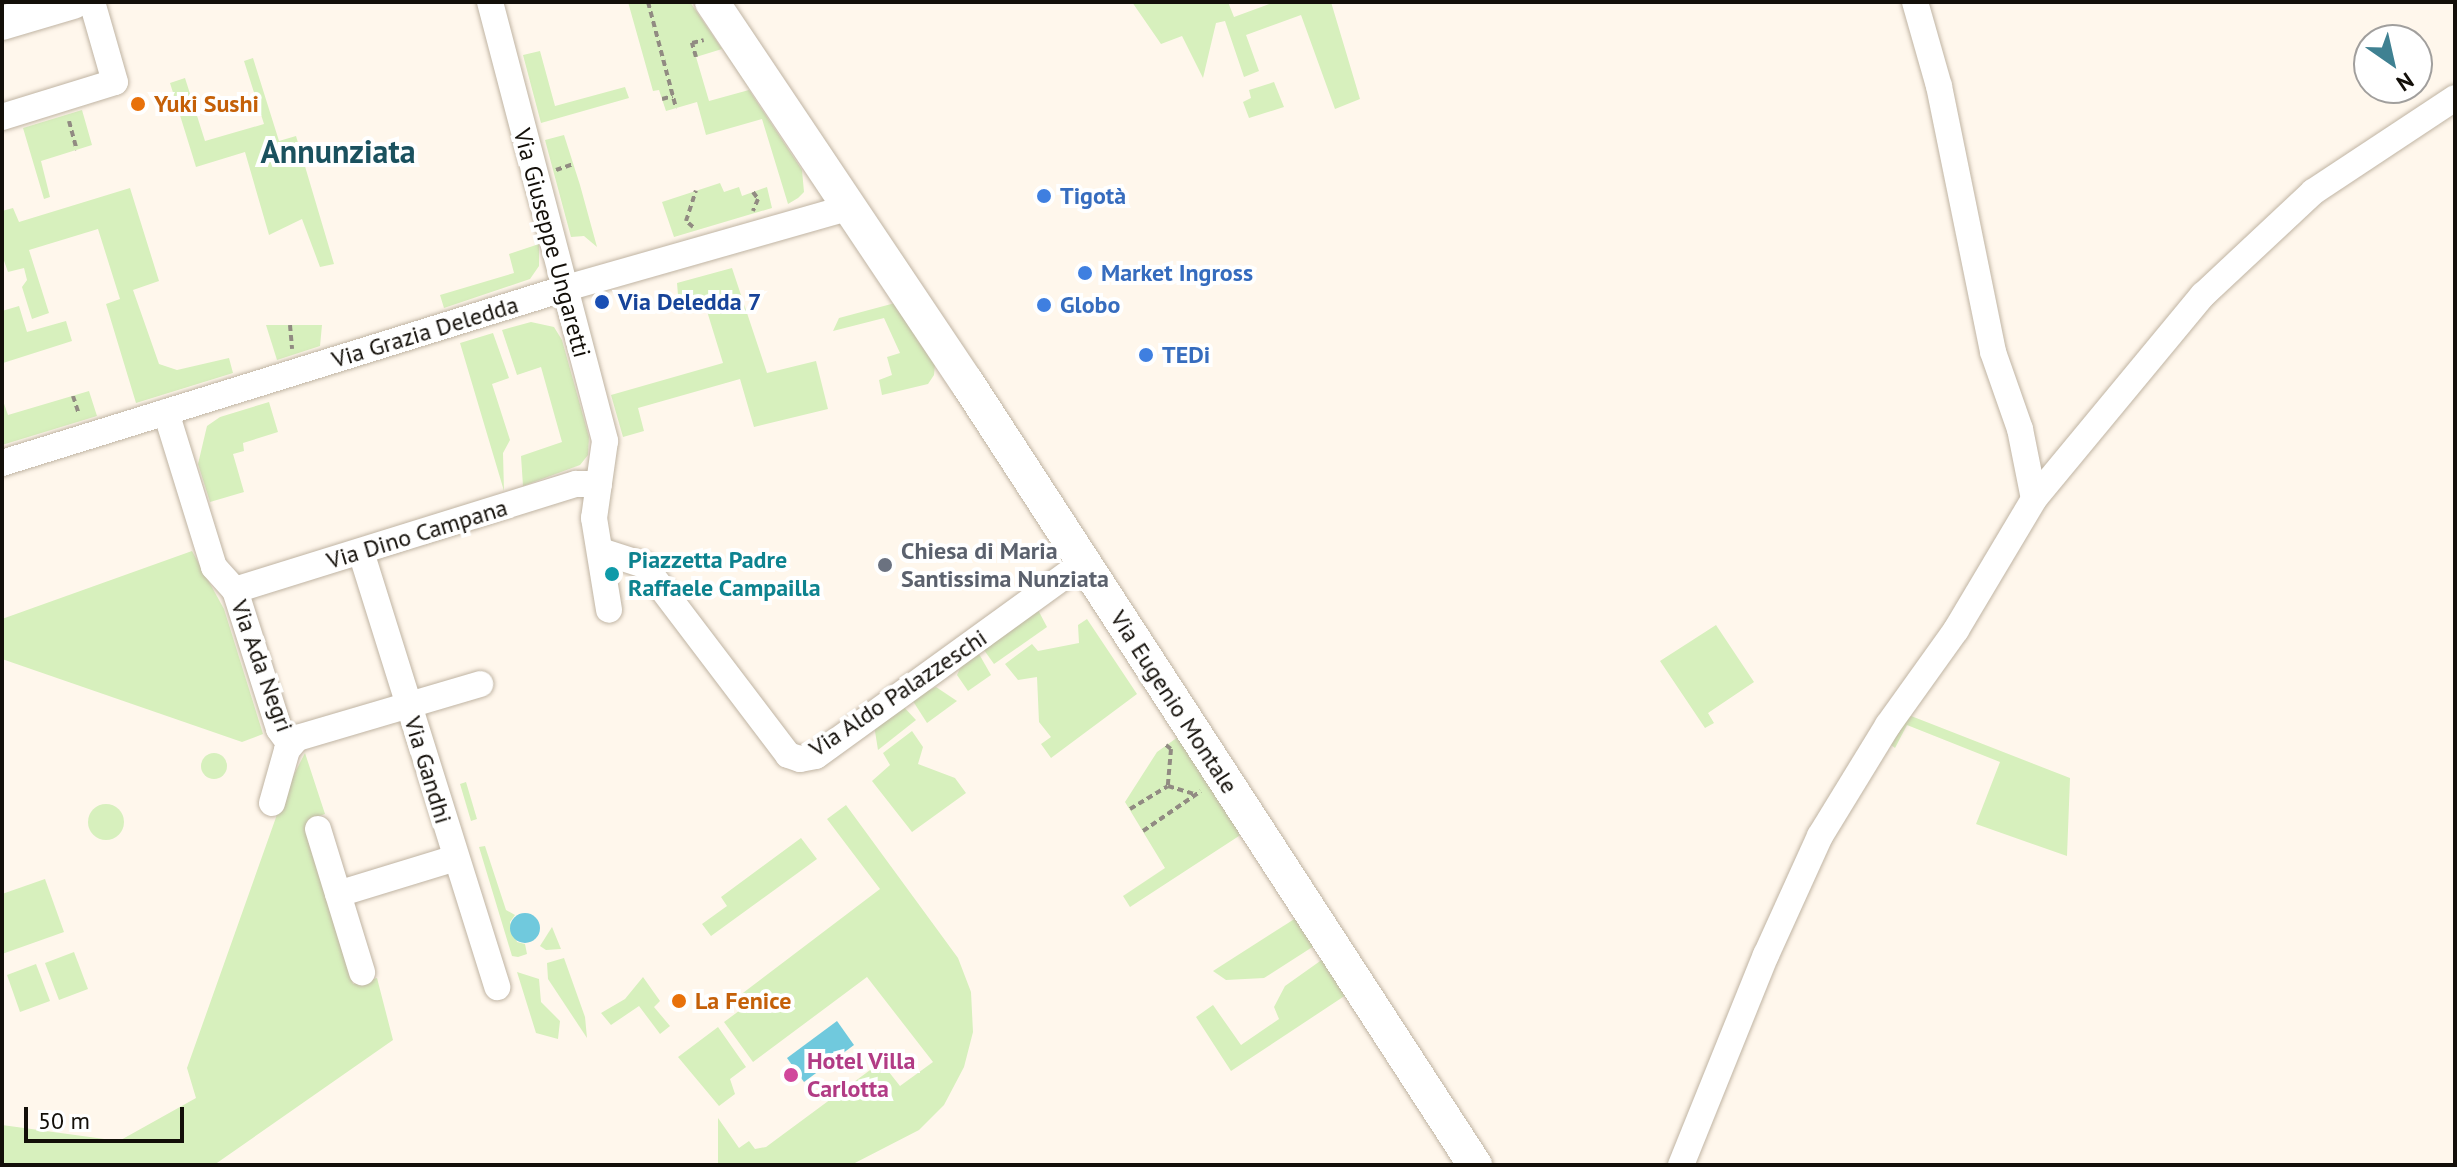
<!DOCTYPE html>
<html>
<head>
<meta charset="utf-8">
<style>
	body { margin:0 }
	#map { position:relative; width:2457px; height:1167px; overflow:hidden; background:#fff7ec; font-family:"PT Sans",sans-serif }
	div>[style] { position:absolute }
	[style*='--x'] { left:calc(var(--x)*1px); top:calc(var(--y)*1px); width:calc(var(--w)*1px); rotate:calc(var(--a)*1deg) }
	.green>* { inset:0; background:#d7f0bd }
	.round { border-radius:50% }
	.water>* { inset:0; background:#70c9dd }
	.path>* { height:4px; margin-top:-2px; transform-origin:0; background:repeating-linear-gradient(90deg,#918b82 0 6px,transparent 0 10px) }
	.roads { filter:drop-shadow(0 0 2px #c0b4a3) drop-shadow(0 0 2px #c0b4a3) }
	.minor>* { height:26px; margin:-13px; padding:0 13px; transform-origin:13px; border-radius:13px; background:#fff }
	.major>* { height:34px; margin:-17px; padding:0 17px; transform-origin:17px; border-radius:17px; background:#fff }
	.dots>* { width:22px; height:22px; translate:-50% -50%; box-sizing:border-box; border:4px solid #fff; border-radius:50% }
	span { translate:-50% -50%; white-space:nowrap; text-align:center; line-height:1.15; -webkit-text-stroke:8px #fff; paint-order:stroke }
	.food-label { font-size:24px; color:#c56008; font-weight:700 }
	.left { translate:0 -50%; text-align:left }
	.shop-label { font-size:24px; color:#366cbe; font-weight:700 }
	.street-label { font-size:24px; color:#130f09 }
	.transit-label { font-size:24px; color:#164399; font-weight:700 }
	.worship-label { font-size:24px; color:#5b616d; font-weight:700 }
	.culture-label { font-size:24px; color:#0d838f; font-weight:700 }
	.hotel-label { font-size:24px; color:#b23c85; font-weight:700 }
	.district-label { font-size:32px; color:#1a515e; font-weight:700 }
	.frame { position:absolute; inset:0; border:4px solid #130f09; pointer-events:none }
	.north { position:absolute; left:2353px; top:24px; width:80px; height:80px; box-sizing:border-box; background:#fff; border:2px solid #a19f9d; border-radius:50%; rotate:146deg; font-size:22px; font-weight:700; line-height:32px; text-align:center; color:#130f09 }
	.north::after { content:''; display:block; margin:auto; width:28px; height:36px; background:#3f8192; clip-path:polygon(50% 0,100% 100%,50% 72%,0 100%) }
	.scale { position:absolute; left:24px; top:1107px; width:160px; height:36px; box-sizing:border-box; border:4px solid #130f09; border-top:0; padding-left:10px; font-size:24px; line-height:28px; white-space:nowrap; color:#130f09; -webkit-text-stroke:6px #fff; paint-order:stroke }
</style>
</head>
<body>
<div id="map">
	<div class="green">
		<div style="clip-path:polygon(628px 2px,690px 2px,722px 49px,696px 57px,709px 101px,749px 90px,802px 170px,804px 192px,798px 198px,788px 204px,762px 119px,706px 135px,697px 102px,666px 111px,659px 90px,653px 91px)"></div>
		<div style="clip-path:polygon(1132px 2px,1228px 2px,1234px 17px,1275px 2px,1331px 2px,1360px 99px,1335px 109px,1301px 15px,1246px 35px,1259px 71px,1244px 77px,1225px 21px,1216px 23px,1203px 78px,1182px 36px,1161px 44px)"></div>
		<div style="clip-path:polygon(540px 51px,555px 106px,625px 87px,629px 98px,541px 123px,523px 55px)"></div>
		<div style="clip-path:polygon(253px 58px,279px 141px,296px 136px,334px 264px,320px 267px,302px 219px,269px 235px,245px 152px,196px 167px,170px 83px,185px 78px,205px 141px,264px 124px,244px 61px)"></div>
		<div style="clip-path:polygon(1274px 82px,1284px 107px,1249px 118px,1243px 102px,1251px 98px,1249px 90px)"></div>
		<div style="clip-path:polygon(82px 110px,92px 145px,41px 161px,50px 197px,44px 199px,23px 128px)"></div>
		<div style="clip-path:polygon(564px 135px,580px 185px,597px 247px,584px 236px,571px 237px,545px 140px)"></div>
		<div style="clip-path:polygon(720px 183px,724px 192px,739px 187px,742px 196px,767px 187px,772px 208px,674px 237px,662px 202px)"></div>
		<div style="clip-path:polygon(130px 188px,159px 281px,133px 290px,159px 364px,177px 370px,229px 358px,233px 373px,136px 403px,106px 304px,120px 299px,98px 229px,29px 250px,49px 313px,32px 319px,22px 287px,27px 280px,24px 268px,8px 272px,2px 255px,2px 211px,13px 208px,19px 222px)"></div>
		<div style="clip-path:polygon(539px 244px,539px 266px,530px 279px,444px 308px,440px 295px,514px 273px,509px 254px)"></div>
		<div style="clip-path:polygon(732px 268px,767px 373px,816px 361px,828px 409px,754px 427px,740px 379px,638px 408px,644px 431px,623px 437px,611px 395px,723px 363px,702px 295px,678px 295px,677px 283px)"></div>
		<div style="clip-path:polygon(895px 303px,935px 364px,934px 375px,928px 384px,882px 395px,879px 380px,892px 375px,887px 357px,900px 353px,884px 318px,833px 331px,839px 318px)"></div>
		<div style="clip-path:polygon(19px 306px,27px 332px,66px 321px,72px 341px,3px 363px,2px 311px)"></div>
		<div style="clip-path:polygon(531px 322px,554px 327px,562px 340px,589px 437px,588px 455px,580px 465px,523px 486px,521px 456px,562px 442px,541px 367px,517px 375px,502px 330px)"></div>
		<div style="clip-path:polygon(266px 325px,322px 325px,320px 346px,277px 360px)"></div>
		<div style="clip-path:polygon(493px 333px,509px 378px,492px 384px,510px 440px,503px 453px,504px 491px,460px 343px)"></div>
		<div style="clip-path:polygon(89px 391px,97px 416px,2px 445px,2px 398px,8px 415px)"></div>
		<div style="clip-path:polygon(269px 402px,278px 432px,243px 443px,244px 451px,233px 454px,244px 492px,210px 502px,198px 464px,207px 426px,220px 417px)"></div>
		<div style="clip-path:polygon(192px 551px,224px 609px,263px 734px,242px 742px,2px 659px,2px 619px)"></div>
		<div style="clip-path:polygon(1037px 608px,1047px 627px,994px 664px,984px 650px)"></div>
		<div style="clip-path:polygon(1087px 619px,1137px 694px,1051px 758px,1041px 744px,1051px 737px,1039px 722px,1037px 677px,1018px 680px,1005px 664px,1032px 644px,1038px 651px,1079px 643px,1078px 625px)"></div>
		<div style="clip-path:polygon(1716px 625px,1754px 682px,1708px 713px,1714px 723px,1705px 728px,1660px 661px)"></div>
		<div style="clip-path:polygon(979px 654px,991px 675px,968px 691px,957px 675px,964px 660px)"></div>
		<div style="clip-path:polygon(936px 687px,957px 701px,927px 723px,911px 698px)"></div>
		<div style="clip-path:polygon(901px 704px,916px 720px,878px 750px,874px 725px)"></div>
		<div style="clip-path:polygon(1906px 714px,2070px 778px,2067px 856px,1976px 824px,2000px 762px,1907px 725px,1895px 748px,1890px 744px)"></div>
		<div style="clip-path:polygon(912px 731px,923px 747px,918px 764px,955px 778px,966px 793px,912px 832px,872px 781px,890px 765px,883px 753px)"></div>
		<div style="clip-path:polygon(1178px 737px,1242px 834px,1130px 907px,1123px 896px,1165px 868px,1125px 802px,1157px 752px)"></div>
		<div class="round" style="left:201px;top:753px;width:26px;height:26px"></div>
		<div style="clip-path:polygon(305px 753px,325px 814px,308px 820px,353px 984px,377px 978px,393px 1040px,214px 1165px,2px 1165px,2px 1125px,119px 1141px,196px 1098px,187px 1068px,285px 792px)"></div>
		<div style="clip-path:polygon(466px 782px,477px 819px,471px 821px,460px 784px)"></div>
		<div class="round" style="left:88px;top:804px;width:36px;height:36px"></div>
		<div style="clip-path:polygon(846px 805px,958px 958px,971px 992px,973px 1032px,964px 1067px,944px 1105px,919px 1130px,851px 1165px,718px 1165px,718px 1118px,739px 1148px,749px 1141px,755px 1149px,766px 1147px,881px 1062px,900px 1086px,933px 1062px,867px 977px,753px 1062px,724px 1022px,743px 1008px,735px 999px,880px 889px,827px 819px)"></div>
		<div style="clip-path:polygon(801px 838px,817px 859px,711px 936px,702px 924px,727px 906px,721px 897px)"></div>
		<div style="clip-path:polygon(485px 846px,506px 910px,515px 915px,510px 922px,517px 942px,525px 944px,527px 954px,518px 957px,512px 956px,479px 847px)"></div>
		<div style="clip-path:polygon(45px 879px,64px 932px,2px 954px,2px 894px)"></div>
		<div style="clip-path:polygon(1296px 918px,1314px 946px,1264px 978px,1226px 980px,1213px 971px)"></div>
		<div style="clip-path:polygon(552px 927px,561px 949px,546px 950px,540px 946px)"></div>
		<div style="clip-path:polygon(74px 952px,88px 989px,59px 1000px,45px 963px)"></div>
		<div style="clip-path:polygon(564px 958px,585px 1017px,587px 1038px,548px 979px,547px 963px)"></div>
		<div style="clip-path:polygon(1323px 959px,1346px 995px,1231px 1071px,1196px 1017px,1213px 1005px,1241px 1045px,1279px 1019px,1274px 1007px,1285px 986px)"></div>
		<div style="clip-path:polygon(36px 964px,50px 1001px,20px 1012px,7px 975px)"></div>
		<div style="clip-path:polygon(517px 972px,539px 979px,541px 1002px,560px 1021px,558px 1039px,536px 1033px)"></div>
		<div style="clip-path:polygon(643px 977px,660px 1001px,654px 1007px,670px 1026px,660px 1034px,639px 1006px,611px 1025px,601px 1013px,625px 999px)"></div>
		<div style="clip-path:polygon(718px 1027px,746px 1067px,730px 1079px,735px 1094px,719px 1106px,678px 1057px)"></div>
	</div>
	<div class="water">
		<div class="round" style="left:510px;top:913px;width:30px;height:30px"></div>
		<div style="clip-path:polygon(837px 1021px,854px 1045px,804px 1082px,787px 1058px)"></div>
	</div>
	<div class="path">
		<div style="--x:648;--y:2;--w:110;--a:75.2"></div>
		<div style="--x:696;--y:57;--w:15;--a:-106"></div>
		<div style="--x:692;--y:43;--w:12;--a:-14"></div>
		<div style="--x:662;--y:99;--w:11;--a:-15"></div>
		<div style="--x:69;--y:121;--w:30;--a:75"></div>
		<div style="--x:556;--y:170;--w:18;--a:-19"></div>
		<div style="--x:753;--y:192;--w:9;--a:54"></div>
		<div style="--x:758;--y:199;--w:13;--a:113"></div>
		<div style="--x:693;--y:227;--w:9;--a:-139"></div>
		<div style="--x:686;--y:221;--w:32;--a:-72"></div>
		<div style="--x:290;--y:325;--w:24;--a:85"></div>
		<div style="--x:73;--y:396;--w:19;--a:72"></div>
		<div style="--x:1166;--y:745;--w:6;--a:39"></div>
		<div style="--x:1171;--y:749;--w:37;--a:95"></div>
		<div style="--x:1168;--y:786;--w:27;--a:17"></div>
		<div style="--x:1130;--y:809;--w:44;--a:-31.2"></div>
		<div style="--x:1143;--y:831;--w:70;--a:-34.6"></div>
	</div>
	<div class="roads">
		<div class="minor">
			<div style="--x:490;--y:2;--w:454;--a:75.3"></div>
			<div style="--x:605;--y:441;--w:78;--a:98.1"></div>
			<div style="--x:594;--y:518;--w:93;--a:80.7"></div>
			<div style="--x:1915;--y:2;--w:87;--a:74.1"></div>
			<div style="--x:1939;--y:86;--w:271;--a:78.5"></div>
			<div style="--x:1993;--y:352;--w:82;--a:70.7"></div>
			<div style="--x:2020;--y:429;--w:71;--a:78.7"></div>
			<div style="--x:2;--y:117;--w:118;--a:-17.2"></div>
			<div style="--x:115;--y:82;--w:83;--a:-106"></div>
			<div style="--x:166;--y:412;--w:162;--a:72.8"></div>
			<div style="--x:214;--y:567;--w:31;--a:48"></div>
			<div style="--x:235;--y:590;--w:146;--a:72.4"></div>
			<div style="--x:279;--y:729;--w:19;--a:54"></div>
			<div style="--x:2;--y:463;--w:587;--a:-17.23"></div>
			<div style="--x:563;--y:289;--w:298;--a:-15.9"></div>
			<div style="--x:601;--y:551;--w:45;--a:18"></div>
			<div style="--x:644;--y:565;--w:238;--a:52.8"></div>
			<div style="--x:788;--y:755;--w:13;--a:18"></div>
			<div style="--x:800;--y:759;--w:16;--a:-11"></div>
			<div style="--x:816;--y:756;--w:329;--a:-35.9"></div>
			<div style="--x:361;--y:552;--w:456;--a:72.6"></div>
			<div style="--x:235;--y:590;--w:357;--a:-17.3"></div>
			<div style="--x:576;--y:484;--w:23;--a:0"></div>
			<div style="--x:272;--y:803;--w:55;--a:-74.2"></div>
			<div style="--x:287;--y:750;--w:16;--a:-50"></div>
			<div style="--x:297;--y:738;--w:191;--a:-16.4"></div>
			<div style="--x:318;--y:829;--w:150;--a:72.9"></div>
			<div style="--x:338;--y:894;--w:123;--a:-17"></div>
			<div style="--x:1681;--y:1165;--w:227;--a:-68"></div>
			<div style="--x:1766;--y:955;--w:131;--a:-65.6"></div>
			<div style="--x:1820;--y:836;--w:130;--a:-58.5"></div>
			<div style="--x:1888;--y:725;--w:117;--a:-54.4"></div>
			<div style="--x:1956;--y:630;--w:152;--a:-59.2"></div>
			<div style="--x:2034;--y:499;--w:265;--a:-50.4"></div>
			<div style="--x:2203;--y:295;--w:151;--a:-43.1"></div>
			<div style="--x:2313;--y:192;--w:170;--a:-33.5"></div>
		</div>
		<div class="major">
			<div style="--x:712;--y:2;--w:456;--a:56.2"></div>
			<div style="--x:966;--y:381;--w:935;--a:57.01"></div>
			<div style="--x:2;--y:23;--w:74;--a:-16.5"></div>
		</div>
	</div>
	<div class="dots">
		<div style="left:138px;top:104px;background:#e8710a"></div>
		<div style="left:1044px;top:196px;background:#3f7fe0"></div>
		<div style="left:1085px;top:273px;background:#3f7fe0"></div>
		<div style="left:602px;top:302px;background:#1a4fb4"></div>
		<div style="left:1044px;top:305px;background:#3f7fe0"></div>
		<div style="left:1146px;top:355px;background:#3f7fe0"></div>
		<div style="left:885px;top:565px;background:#6b7280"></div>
		<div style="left:612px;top:574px;background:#0f9aa8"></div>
		<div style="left:679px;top:1001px;background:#e8710a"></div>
		<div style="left:791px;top:1075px;background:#d1479c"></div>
	</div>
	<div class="food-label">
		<span class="left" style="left:154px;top:104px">Yuki Sushi</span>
		<span class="left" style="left:695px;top:1001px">La Fenice</span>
	</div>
	<div class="shop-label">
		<span class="left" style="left:1060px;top:196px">Tigotà</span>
		<span class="left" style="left:1101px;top:273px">Market Ingross</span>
		<span class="left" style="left:1060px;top:305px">Globo</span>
		<span class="left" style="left:1162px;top:355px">TEDi</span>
	</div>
	<div class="street-label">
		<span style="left:552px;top:243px;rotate:75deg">Via Giuseppe Ungaretti</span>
		<span style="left:425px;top:332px;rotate:-17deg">Via Grazia Deledda</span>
		<span style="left:417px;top:534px;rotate:-17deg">Via Dino Campana</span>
		<span style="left:262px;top:666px;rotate:70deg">Via Ada Negri</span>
		<span style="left:898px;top:693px;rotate:-34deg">Via Aldo Palazzeschi</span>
		<span style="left:1174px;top:702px;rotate:57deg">Via Eugenio Montale</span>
		<span style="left:428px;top:770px;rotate:73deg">Via Gandhi</span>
	</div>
	<div class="transit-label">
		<span class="left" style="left:618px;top:302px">Via Deledda 7</span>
	</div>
	<div class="worship-label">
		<span class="left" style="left:901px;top:565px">Chiesa di Maria<br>Santissima Nunziata</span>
	</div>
	<div class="culture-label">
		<span class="left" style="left:628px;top:574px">Piazzetta Padre<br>Raffaele Campailla</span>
	</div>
	<div class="hotel-label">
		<span class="left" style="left:807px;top:1075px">Hotel Villa<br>Carlotta</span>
	</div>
	<div class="district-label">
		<span style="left:338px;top:151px">Annunziata</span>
	</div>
	<div class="frame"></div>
	<div class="north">N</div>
	<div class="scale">50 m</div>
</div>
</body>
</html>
